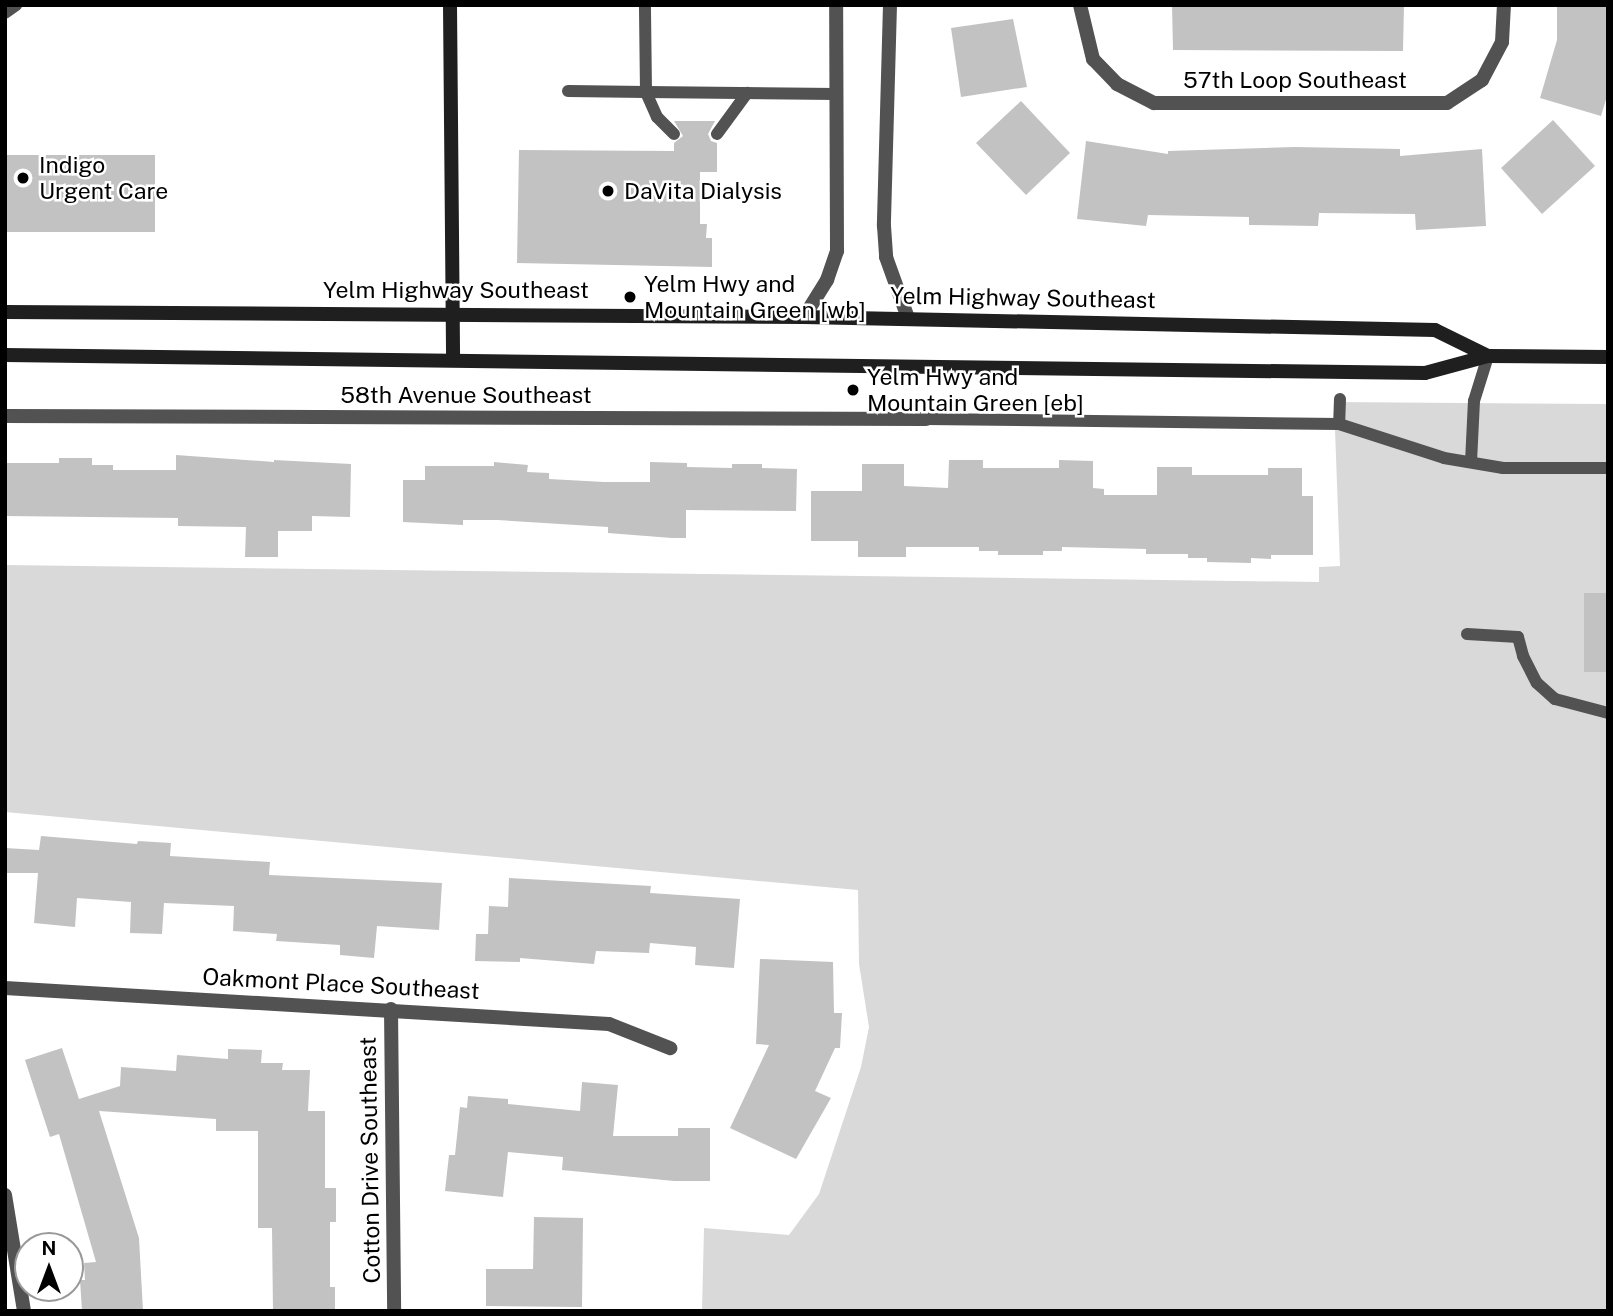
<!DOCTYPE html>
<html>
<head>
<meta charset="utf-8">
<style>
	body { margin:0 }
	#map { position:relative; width:1613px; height:1316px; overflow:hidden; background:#fff; font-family:"Public Sans",sans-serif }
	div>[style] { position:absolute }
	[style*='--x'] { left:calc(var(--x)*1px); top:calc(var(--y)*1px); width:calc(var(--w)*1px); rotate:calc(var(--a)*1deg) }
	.green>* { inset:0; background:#d9d9d9 }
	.building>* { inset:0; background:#c2c2c2 }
	.lane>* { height:12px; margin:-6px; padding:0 6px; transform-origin:6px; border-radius:6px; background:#525252 }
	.street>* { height:14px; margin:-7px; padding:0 7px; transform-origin:7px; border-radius:7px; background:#525252 }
	.secondary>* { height:14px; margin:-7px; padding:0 7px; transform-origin:7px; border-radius:7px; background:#1f1f1f }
	.dots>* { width:19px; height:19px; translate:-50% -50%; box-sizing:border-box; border:4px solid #fff; border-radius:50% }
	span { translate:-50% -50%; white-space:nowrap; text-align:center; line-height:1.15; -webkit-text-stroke:5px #fff; paint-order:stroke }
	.street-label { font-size:23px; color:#000 }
	.poi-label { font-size:23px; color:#000 }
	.left { translate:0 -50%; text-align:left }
	.frame { position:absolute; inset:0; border:7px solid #000; pointer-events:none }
	.north { position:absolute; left:14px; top:1232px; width:70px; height:70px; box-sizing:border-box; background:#fff; border:2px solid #999; border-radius:50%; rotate:0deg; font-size:19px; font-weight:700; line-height:28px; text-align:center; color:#000 }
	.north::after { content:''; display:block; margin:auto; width:24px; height:32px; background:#000; clip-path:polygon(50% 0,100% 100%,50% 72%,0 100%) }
</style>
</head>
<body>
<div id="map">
	<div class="green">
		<div style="clip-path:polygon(1334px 402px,1608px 404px,1608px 1311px,702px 1311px,704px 1228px,789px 1235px,819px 1194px,861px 1067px,869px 1027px,859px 964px,858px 890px,5px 812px,5px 565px,1319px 582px,1319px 567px,1340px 566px)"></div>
	</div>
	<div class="building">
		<div style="clip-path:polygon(1172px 5px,1404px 5px,1403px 51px,1173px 50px)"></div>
		<div style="clip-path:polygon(1557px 5px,1608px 5px,1608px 93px,1601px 116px,1540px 98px,1557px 40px)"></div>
		<div style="clip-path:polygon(1013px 19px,1027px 87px,961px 97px,951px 28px)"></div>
		<div style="clip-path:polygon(1021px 101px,1070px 153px,1026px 195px,976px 143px)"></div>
		<div style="clip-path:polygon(1553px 120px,1595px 166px,1542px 214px,1501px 168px)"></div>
		<div style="clip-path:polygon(674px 121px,715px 121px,708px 134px,711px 141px,717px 143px,717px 172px,700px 172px,700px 224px,707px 224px,706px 238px,712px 238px,712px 267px,517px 263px,519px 150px,674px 151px,674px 143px,683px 136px)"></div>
		<div style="clip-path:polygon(1086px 141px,1168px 154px,1168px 151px,1295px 147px,1400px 149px,1400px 156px,1482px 149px,1486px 226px,1416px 230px,1415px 214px,1319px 213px,1318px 226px,1249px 225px,1249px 217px,1148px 215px,1146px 226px,1077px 219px)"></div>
		<div style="clip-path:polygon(5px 155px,155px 155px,155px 232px,5px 232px)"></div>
		<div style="clip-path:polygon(176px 455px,274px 462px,274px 460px,351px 464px,350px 517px,312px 516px,312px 531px,278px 531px,278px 557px,245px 557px,246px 527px,178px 526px,178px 518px,5px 516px,6px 463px,59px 463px,59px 458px,92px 458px,92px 465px,113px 465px,113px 470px,176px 470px)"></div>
		<div style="clip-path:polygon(949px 460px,983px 460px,983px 468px,1059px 468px,1059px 460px,1093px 461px,1093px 488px,1104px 489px,1104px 495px,1157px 495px,1157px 467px,1192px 467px,1192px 475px,1268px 475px,1268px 468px,1302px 468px,1302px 496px,1313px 496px,1313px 555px,1271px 555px,1271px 559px,1251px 558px,1251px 563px,1207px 562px,1207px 558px,1188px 558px,1188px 554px,1146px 554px,1146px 549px,1062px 547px,1062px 551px,1043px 551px,1043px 555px,998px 555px,998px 551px,979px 551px,979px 547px,906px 547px,906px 557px,858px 557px,858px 541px,811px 541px,811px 491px,862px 491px,862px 464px,904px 464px,904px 486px,948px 488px)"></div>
		<div style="clip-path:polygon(494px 462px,528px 465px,527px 472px,549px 473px,549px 479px,604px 482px,650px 482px,650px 462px,687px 463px,687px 467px,732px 468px,732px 464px,762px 464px,762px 468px,797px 469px,796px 511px,686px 510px,686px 538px,672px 538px,608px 533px,608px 527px,498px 520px,463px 520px,463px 525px,403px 522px,403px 480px,425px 480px,425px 466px,494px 466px)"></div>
		<div style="clip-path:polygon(1584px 593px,1608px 593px,1608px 672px,1584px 672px)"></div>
		<div style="clip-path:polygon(41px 836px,137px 844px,138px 841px,171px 843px,170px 856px,270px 862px,269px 875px,442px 883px,439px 930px,377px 926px,374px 958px,340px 955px,340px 945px,276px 941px,277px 934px,233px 931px,234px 906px,164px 903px,162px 934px,130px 933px,131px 902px,77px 898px,75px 927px,34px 923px,38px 873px,5px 873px,5px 848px,39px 850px)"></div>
		<div style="clip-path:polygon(509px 878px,651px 886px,650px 893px,740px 899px,734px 968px,695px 965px,696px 947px,650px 943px,649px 953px,596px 951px,594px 964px,520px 958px,520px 962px,475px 961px,476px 934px,488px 934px,489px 906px,508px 907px)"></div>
		<div style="clip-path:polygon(760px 959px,833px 962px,834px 1013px,842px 1013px,840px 1048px,835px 1048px,815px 1091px,831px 1098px,796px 1159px,730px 1128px,769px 1045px,756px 1044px)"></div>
		<div style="clip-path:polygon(62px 1048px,79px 1099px,120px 1086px,121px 1067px,176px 1071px,177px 1055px,228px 1059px,228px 1049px,262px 1050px,261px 1063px,283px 1063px,282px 1070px,310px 1070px,308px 1111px,325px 1111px,325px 1188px,336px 1188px,336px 1222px,330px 1222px,330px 1287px,335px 1287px,335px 1311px,273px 1311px,272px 1228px,258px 1228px,258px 1131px,216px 1131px,216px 1119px,99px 1111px,139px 1238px,143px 1311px,82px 1311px,80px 1280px,85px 1280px,84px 1263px,96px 1262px,59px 1134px,50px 1137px,25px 1060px)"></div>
		<div style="clip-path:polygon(582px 1082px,618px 1085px,613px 1136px,678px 1136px,678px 1128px,710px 1128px,710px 1181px,674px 1181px,562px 1170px,563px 1157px,508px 1152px,503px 1197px,445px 1191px,449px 1155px,455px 1155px,460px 1107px,467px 1108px,468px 1096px,508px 1099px,508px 1104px,580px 1111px)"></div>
		<div style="clip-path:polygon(534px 1217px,583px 1218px,582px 1307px,486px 1306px,486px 1269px,533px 1269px)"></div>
	</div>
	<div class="lane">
		<div style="--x:5;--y:13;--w:14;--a:-36"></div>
		<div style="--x:568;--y:91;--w:78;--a:0.7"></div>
		<div style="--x:646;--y:92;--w:87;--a:-90.7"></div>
		<div style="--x:674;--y:134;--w:24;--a:-135"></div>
		<div style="--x:657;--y:117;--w:27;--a:-114"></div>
		<div style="--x:646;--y:92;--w:190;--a:0.6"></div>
		<div style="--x:717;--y:134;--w:51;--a:-53.8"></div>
		<div style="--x:1340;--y:399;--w:25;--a:92"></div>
		<div style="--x:1339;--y:424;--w:110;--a:17.9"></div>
		<div style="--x:1444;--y:458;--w:60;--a:9.6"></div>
		<div style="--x:1503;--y:468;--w:105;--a:0"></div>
		<div style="--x:926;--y:419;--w:413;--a:0.7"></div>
		<div style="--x:1471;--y:462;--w:61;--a:-87.2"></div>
		<div style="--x:1474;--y:401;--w:47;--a:-72.7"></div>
		<div style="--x:1467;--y:634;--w:51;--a:3.4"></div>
		<div style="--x:1518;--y:637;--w:20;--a:75"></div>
		<div style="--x:1523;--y:656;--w:30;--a:63"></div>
		<div style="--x:1537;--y:683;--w:24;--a:42"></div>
		<div style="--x:1555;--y:699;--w:55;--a:14.8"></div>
	</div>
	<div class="street">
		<div style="--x:890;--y:5;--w:221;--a:91.6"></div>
		<div style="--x:884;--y:226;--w:31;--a:86"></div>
		<div style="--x:886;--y:257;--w:65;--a:70.2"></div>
		<div style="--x:1080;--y:5;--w:56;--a:76.5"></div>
		<div style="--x:1093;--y:59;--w:35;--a:46"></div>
		<div style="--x:1117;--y:84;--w:42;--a:27.2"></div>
		<div style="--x:1154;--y:103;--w:293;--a:0"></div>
		<div style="--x:1447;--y:103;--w:42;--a:-33.3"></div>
		<div style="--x:1482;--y:80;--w:43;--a:-62.2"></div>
		<div style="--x:1502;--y:42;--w:37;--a:-87"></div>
		<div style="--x:804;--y:317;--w:44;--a:-58.1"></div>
		<div style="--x:827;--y:280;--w:31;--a:-71"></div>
		<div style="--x:837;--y:251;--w:246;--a:-90.2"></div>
		<div style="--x:5;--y:416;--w:921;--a:0.19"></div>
		<div style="--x:5;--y:988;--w:605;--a:3.41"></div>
		<div style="--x:609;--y:1024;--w:66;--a:21.5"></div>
		<div style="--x:391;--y:1009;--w:302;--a:89.4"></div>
		<div style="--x:5;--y:1195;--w:118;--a:80.7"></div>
	</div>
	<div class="secondary">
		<div style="--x:450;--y:5;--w:354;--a:89.5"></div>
		<div style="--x:5;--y:312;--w:799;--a:0.36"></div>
		<div style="--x:804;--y:317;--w:631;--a:1.18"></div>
		<div style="--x:1435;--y:330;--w:59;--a:26.1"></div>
		<div style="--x:5;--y:355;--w:1420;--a:0.73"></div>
		<div style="--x:1425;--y:373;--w:65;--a:-15.1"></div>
		<div style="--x:1488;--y:356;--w:120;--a:0.5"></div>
	</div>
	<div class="dots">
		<div style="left:23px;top:178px;background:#000"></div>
		<div style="left:608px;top:191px;background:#000"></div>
		<div style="left:630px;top:297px;background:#000"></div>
		<div style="left:853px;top:390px;background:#000"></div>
	</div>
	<div class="street-label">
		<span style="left:1295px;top:80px">57th Loop Southeast</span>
		<span style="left:456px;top:290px">Yelm Highway Southeast</span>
		<span style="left:1023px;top:298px;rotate:1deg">Yelm Highway Southeast</span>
		<span style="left:466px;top:395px">58th Avenue Southeast</span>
		<span style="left:341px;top:984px;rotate:3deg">Oakmont Place Southeast</span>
		<span style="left:370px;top:1160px;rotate:-91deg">Cotton Drive Southeast</span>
	</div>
	<div class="poi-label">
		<span class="left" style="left:39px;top:178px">Indigo<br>Urgent Care</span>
		<span class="left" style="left:624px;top:191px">DaVita Dialysis</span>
		<span class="left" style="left:644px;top:297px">Yelm Hwy and<br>Mountain Green [wb]</span>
		<span class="left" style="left:867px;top:390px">Yelm Hwy and<br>Mountain Green [eb]</span>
	</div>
	<div class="frame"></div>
	<div class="north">N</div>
</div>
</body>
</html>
